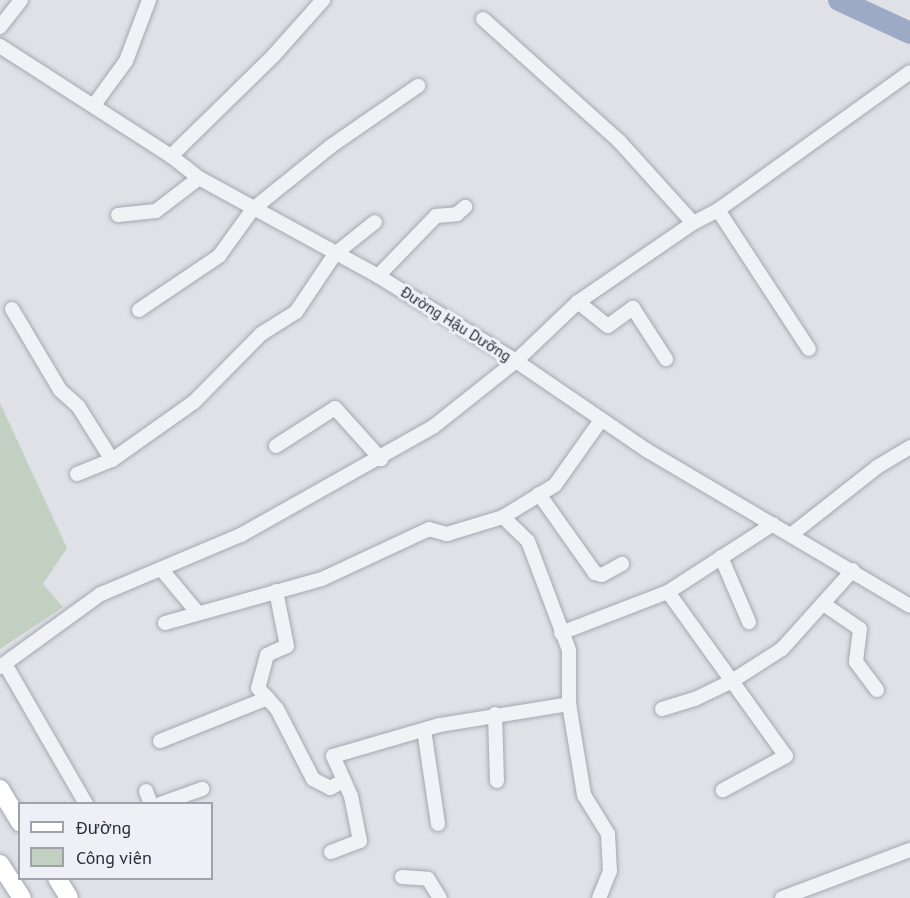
<!DOCTYPE html>
<html>
<head>
<meta charset="utf-8">
<style>
	body { margin:0 }
	#map { position:relative; width:910px; height:898px; overflow:hidden; background:#dfe1e7; font-family:"PT Sans",sans-serif }
	div>[style] { position:absolute }
	[style*='--x'] { left:calc(var(--x)*1px); top:calc(var(--y)*1px); width:calc(var(--w)*1px); rotate:calc(var(--a)*1deg) }
	.green>* { inset:0; background:#c2d0c1 }
	.river>* { height:22px; margin:-11px; padding:0 11px; transform-origin:11px; border-radius:11px; background:#9caac5 }
	.roads { filter:drop-shadow(0 0 2px #a5a7b1) drop-shadow(0 0 2px #a5a7b1) }
	.minor>* { height:14px; margin:-7px; padding:0 7px; transform-origin:7px; border-radius:7px; background:#f1f2f6 }
	.major>* { height:18px; margin:-9px; padding:0 9px; transform-origin:9px; border-radius:9px; background:#fff }
	span { translate:-50% -50%; white-space:nowrap; text-align:center; line-height:1.15; -webkit-text-stroke:6px #eef0f5; paint-order:stroke }
	.street-label { font-size:15px; color:#292d3d }
	.legend { position:absolute; left:18px; top:802px; width:195px; height:78px; box-sizing:border-box; background:#eef0f5; border:2px solid #9fa2ab; margin:0; padding:8px 10px; list-style:none; font-size:18px; color:#292d3d }
	.legend li { display:flex; align-items:center; gap:12px; height:30px }
	.legend b { width:30px; border:2px solid #9fa2ab }
</style>
</head>
<body>
<div id="map">
	<div class="green">
		<div style="clip-path:polygon(0 403px,67px 548px,43px 584px,63px 607px,0 649px)"></div>
	</div>
	<div class="river">
		<div style="--x:839;--y:0;--w:78;--a:24.9"></div>
	</div>
	<div class="roads">
		<div class="minor">
			<div style="--x:483;--y:19;--w:183;--a:41.9"></div>
			<div style="--x:619;--y:141;--w:110;--a:47.9"></div>
			<div style="--x:0;--y:27;--w:34;--a:-52"></div>
			<div style="--x:0;--y:46;--w:203;--a:32.8"></div>
			<div style="--x:171;--y:156;--w:36;--a:38"></div>
			<div style="--x:199;--y:178;--w:204;--a:28.7"></div>
			<div style="--x:378;--y:276;--w:162;--a:31.6"></div>
			<div style="--x:516;--y:361;--w:160;--a:34.3"></div>
			<div style="--x:648;--y:451;--w:304;--a:30.6"></div>
			<div style="--x:94;--y:105;--w:54;--a:-54"></div>
			<div style="--x:126;--y:61;--w:65;--a:-69.3"></div>
			<div style="--x:171;--y:156;--w:144;--a:-44.4"></div>
			<div style="--x:274;--y:55;--w:74;--a:-48.3"></div>
			<div style="--x:718;--y:210;--w:166;--a:56.8"></div>
			<div style="--x:118;--y:215;--w:38;--a:-6"></div>
			<div style="--x:156;--y:211;--w:54;--a:-37.5"></div>
			<div style="--x:378;--y:276;--w:83;--a:-46"></div>
			<div style="--x:436;--y:216;--w:21;--a:-5"></div>
			<div style="--x:457;--y:214;--w:11;--a:-41"></div>
			<div style="--x:578;--y:302;--w:38;--a:39"></div>
			<div style="--x:608;--y:326;--w:31;--a:-36"></div>
			<div style="--x:633;--y:308;--w:61;--a:57.1"></div>
			<div style="--x:12;--y:309;--w:94;--a:59.3"></div>
			<div style="--x:60;--y:390;--w:24;--a:42"></div>
			<div style="--x:78;--y:406;--w:64;--a:57.8"></div>
			<div style="--x:139;--y:310;--w:97;--a:-34"></div>
			<div style="--x:219;--y:256;--w:58;--a:-54.1"></div>
			<div style="--x:253;--y:209;--w:100;--a:-38.9"></div>
			<div style="--x:331;--y:146;--w:106;--a:-34.6"></div>
			<div style="--x:276;--y:446;--w:70;--a:-32.8"></div>
			<div style="--x:335;--y:408;--w:69;--a:48"></div>
			<div style="--x:77;--y:474;--w:38;--a:-22"></div>
			<div style="--x:112;--y:460;--w:100;--a:-35.3"></div>
			<div style="--x:194;--y:402;--w:95;--a:-45.4"></div>
			<div style="--x:261;--y:334;--w:41;--a:-32.2"></div>
			<div style="--x:296;--y:312;--w:70;--a:-56.1"></div>
			<div style="--x:335;--y:254;--w:51;--a:-38.7"></div>
			<div style="--x:539;--y:494;--w:97;--a:54.7"></div>
			<div style="--x:595;--y:573;--w:7;--a:16"></div>
			<div style="--x:602;--y:575;--w:23;--a:-29"></div>
			<div style="--x:503;--y:517;--w:35;--a:44"></div>
			<div style="--x:528;--y:541;--w:116;--a:69.4"></div>
			<div style="--x:569;--y:650;--w:54;--a:90"></div>
			<div style="--x:569;--y:704;--w:92;--a:80.6"></div>
			<div style="--x:584;--y:795;--w:46;--a:58.4"></div>
			<div style="--x:608;--y:834;--w:37;--a:87"></div>
			<div style="--x:610;--y:871;--w:29;--a:112"></div>
			<div style="--x:792;--y:534;--w:108;--a:-38.2"></div>
			<div style="--x:877;--y:467;--w:39;--a:-31"></div>
			<div style="--x:721;--y:557;--w:71;--a:66.7"></div>
			<div style="--x:162;--y:570;--w:55;--a:50.2"></div>
			<div style="--x:276;--y:591;--w:56;--a:78.7"></div>
			<div style="--x:287;--y:646;--w:22;--a:156"></div>
			<div style="--x:267;--y:655;--w:34;--a:105"></div>
			<div style="--x:258;--y:688;--w:28;--a:48"></div>
			<div style="--x:277;--y:709;--w:79;--a:62.8"></div>
			<div style="--x:313;--y:779;--w:19;--a:28"></div>
			<div style="--x:330;--y:788;--w:15;--a:-28"></div>
			<div style="--x:668;--y:592;--w:202;--a:54.3"></div>
			<div style="--x:786;--y:756;--w:72;--a:151.6"></div>
			<div style="--x:825;--y:605;--w:42;--a:34.4"></div>
			<div style="--x:860;--y:629;--w:33;--a:97"></div>
			<div style="--x:856;--y:662;--w:35;--a:53"></div>
			<div style="--x:165;--y:623;--w:163;--a:-15.7"></div>
			<div style="--x:322;--y:579;--w:118;--a:-25"></div>
			<div style="--x:429;--y:529;--w:19;--a:16"></div>
			<div style="--x:447;--y:534;--w:59;--a:-16.9"></div>
			<div style="--x:503;--y:517;--w:61;--a:-31.6"></div>
			<div style="--x:555;--y:485;--w:80;--a:-54.7"></div>
			<div style="--x:561;--y:633;--w:115;--a:-21"></div>
			<div style="--x:668;--y:592;--w:125;--a:-32.9"></div>
			<div style="--x:5;--y:664;--w:162;--a:59.9"></div>
			<div style="--x:0;--y:667;--w:125;--a:-35.9"></div>
			<div style="--x:101;--y:594;--w:152;--a:-22.9"></div>
			<div style="--x:241;--y:535;--w:220;--a:-29.4"></div>
			<div style="--x:433;--y:427;--w:106;--a:-38.5"></div>
			<div style="--x:516;--y:361;--w:86;--a:-43.6"></div>
			<div style="--x:578;--y:302;--w:140;--a:-34.5"></div>
			<div style="--x:693;--y:223;--w:28;--a:-27"></div>
			<div style="--x:718;--y:210;--w:236;--a:-35.7"></div>
			<div style="--x:662;--y:709;--w:34;--a:-17"></div>
			<div style="--x:695;--y:699;--w:41;--a:-25.9"></div>
			<div style="--x:732;--y:681;--w:59;--a:-32.6"></div>
			<div style="--x:782;--y:649;--w:106;--a:-48.1"></div>
			<div style="--x:495;--y:714;--w:67;--a:88.3"></div>
			<div style="--x:424;--y:730;--w:95;--a:81.5"></div>
			<div style="--x:160;--y:741;--w:116;--a:-21.7"></div>
			<div style="--x:146;--y:791;--w:14;--a:69"></div>
			<div style="--x:160;--y:804;--w:45;--a:-19.7"></div>
			<div style="--x:331;--y:852;--w:31;--a:-21"></div>
			<div style="--x:360;--y:841;--w:46;--a:-101.3"></div>
			<div style="--x:351;--y:796;--w:44;--a:-114.2"></div>
			<div style="--x:333;--y:756;--w:111;--a:-16.2"></div>
			<div style="--x:440;--y:725;--w:131;--a:-9.2"></div>
			<div style="--x:402;--y:877;--w:26;--a:4"></div>
			<div style="--x:428;--y:879;--w:22;--a:58"></div>
			<div style="--x:782;--y:898;--w:137;--a:-20.6"></div>
		</div>
		<div class="major">
			<div style="--x:0;--y:789;--w:39;--a:59"></div>
			<div style="--x:0;--y:864;--w:40;--a:57.1"></div>
			<div style="--x:57;--y:878;--w:23;--a:59"></div>
		</div>
	</div>
	<div class="street-label">
		<span style="left:456px;top:324px;rotate:32deg">Đường Hậu Dưỡng</span>
	</div>
	<ul class="legend">
	<li><b style="height:8px;background:#fff"></b>Đường</li>
	<li><b style="height:16px;background:#c2d0c1"></b>Công viên</li>
	</ul>
</div>
</body>
</html>
